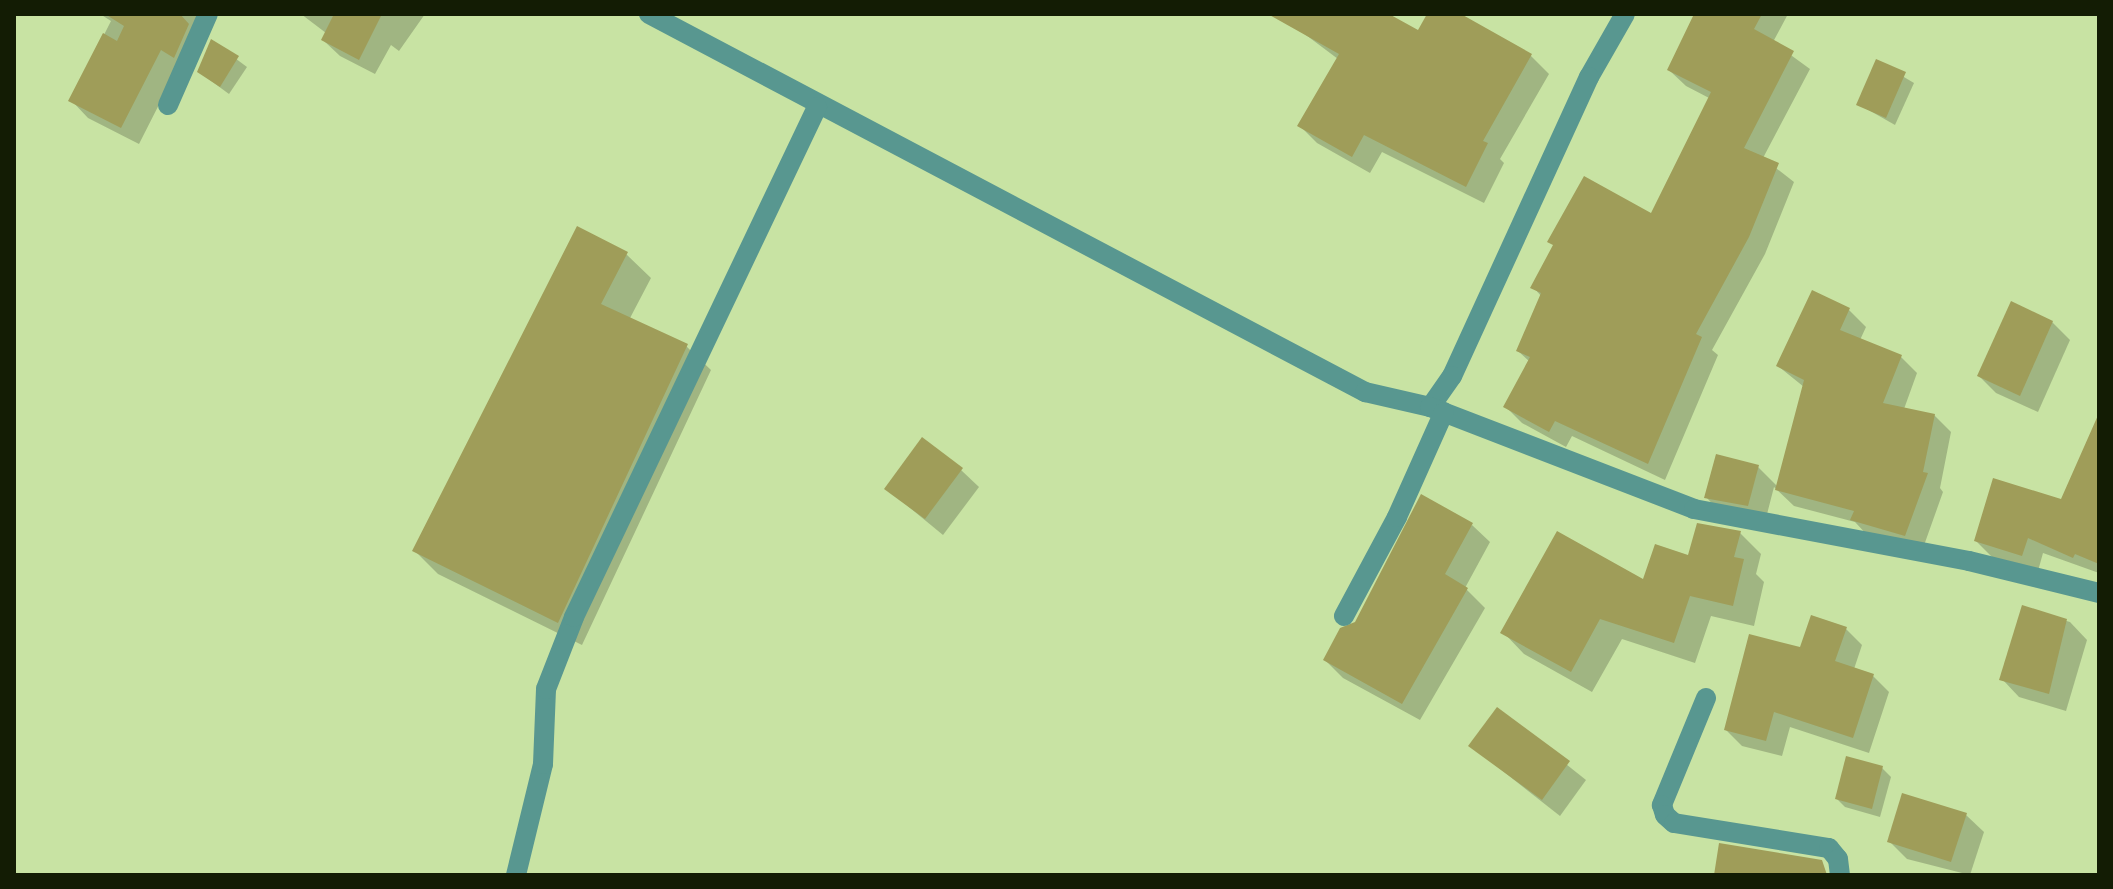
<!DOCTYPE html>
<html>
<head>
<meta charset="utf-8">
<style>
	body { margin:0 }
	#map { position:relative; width:2113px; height:889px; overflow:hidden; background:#c8e3a3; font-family:"Roboto Condensed",sans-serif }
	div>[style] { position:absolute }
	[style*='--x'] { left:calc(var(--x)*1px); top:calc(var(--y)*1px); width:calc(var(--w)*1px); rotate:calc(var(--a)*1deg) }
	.shadow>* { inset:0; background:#0003 }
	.building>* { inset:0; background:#9f9d59 }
	.street>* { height:20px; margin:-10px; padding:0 10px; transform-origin:10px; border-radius:10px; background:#589790 }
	span { translate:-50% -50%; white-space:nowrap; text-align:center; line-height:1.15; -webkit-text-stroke:7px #d5f1af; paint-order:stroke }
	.frame { position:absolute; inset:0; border:16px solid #131c04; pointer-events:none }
</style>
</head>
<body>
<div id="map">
	<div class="shadow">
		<div style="clip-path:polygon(100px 14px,205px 14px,139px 144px,88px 118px,71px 100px,111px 21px)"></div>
		<div style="clip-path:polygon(301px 14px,425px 14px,399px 51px,391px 45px,375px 74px,340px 56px,323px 40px,326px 33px)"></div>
		<div style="clip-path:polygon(1306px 14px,1385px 14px,1419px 33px,1430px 14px,1457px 14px,1531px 56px,1549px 74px,1500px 159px,1504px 163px,1484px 203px,1382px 152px,1370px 173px,1317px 143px,1300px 126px,1338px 59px,1298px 29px)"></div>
		<div style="clip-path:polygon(1697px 14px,1788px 14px,1773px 42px,1810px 69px,1763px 158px,1794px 182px,1765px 254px,1712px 350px,1718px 355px,1665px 480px,1572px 436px,1566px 447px,1522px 423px,1506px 407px,1530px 362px,1518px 351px,1542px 297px,1533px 287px,1651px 216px,1711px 99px,1686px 86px,1669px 70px)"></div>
		<div style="clip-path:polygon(212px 41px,247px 67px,229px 94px,199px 72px)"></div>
		<div style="clip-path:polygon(1877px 61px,1914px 83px,1895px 125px,1858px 104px)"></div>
		<div style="clip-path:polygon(626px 254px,651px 278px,629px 320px,686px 346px,711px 370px,582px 645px,438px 574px,414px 550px)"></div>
		<div style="clip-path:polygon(1849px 310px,1866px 327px,1860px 340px,1901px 357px,1917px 373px,1904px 409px,1934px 415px,1951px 432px,1940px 488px,1943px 492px,1922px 551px,1869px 537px,1855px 522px,1794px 506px,1774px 487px,1765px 522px,1723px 515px,1706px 497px,1758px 467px,1778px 487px,1804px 387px,1778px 366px)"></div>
		<div style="clip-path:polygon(2052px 322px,2070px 340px,2038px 412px,1996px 393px,1979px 376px)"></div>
		<div style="clip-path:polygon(961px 470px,979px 487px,943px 535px,887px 489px)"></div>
		<div style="clip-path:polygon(2099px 476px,2099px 573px,2043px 553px,2038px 571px,1992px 557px,1976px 541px,2062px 501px)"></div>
		<div style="clip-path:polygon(1472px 525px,1490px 542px,1465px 588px,1485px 608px,1420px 720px,1343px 678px,1325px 660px,1357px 624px)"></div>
		<div style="clip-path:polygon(1740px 533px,1761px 554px,1756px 574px,1764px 582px,1754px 626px,1711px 616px,1695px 663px,1622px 639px,1592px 692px,1524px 654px,1503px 632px,1644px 582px)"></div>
		<div style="clip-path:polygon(2023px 608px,2070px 622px,2087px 640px,2066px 711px,2019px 697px,2002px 679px)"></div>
		<div style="clip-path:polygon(1846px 629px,1862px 645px,1854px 669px,1873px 676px,1889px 692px,1869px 753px,1790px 727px,1782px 756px,1742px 746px,1726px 730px,1801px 649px)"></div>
		<div style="clip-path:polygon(1497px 709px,1586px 780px,1560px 816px,1471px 746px)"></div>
		<div style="clip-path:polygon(1882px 768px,1891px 777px,1880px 817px,1845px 807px,1837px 799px)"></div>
		<div style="clip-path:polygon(1966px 815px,1984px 832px,1970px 875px,1907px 859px,1889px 841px)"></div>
	</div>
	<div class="building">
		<div style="clip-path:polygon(105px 14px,180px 14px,189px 24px,174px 58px,161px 50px,121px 128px,68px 101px,103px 33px,117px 41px,124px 26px)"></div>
		<div style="clip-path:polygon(334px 14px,382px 14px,359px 60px,321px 40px)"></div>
		<div style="clip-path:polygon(1268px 14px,1389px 14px,1418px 30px,1427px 14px,1461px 14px,1532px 54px,1483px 141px,1488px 143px,1466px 187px,1364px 135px,1352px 157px,1297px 126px,1339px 54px)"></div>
		<div style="clip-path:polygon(1694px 14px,1762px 14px,1754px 29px,1794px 51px,1744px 148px,1779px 163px,1749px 237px,1696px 334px,1702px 337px,1648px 464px,1555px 421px,1549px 432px,1503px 407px,1530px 357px,1516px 351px,1541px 293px,1530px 288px,1553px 245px,1547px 242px,1584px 176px,1651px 213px,1711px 92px,1667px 70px)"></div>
		<div style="clip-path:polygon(211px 39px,239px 56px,220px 87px,197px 72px)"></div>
		<div style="clip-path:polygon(1876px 59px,1906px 72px,1886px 118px,1856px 105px)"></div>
		<div style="clip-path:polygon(577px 226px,628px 252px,601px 304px,688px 344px,558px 623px,412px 551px)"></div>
		<div style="clip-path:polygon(1812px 290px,1850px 308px,1840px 330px,1902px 355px,1883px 403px,1935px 414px,1923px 472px,1928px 473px,1905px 536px,1850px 520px,1854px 511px,1775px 490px,1804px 380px,1776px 366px)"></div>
		<div style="clip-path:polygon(2011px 301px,2053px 321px,2020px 396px,1977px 376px)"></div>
		<div style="clip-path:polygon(2099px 413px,2099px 564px,2075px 554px,2073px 558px,2028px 538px,2022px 556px,1974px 541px,1993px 478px,2061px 499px)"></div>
		<div style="clip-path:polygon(922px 437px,963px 468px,925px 519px,884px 489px)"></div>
		<div style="clip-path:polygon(1716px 454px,1759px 465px,1748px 506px,1704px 498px)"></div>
		<div style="clip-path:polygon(1421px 494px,1473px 523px,1445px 574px,1468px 588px,1402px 704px,1323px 660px,1340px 628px,1355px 622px)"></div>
		<div style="clip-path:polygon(1697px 523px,1741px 531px,1734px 557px,1744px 559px,1733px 606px,1690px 596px,1674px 643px,1600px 619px,1571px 672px,1500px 633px,1557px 531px,1643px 579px,1655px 544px,1688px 555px)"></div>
		<div style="clip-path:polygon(2022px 605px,2067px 619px,2049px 694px,1999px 680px)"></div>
		<div style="clip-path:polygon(1811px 615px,1847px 627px,1835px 661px,1874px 674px,1853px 738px,1774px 712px,1766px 741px,1724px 730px,1749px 634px,1800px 647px)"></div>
		<div style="clip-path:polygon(1497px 707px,1570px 761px,1542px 800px,1468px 746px)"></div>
		<div style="clip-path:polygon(1846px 756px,1883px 766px,1872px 809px,1835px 799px)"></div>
		<div style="clip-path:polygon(1902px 793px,1967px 813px,1951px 862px,1887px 842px)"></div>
		<div style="clip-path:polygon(1719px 843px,1822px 860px,1827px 875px,1714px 875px)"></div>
	</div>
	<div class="street">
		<div style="--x:649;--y:14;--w:810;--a:27.83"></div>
		<div style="--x:1365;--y:392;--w:67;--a:13"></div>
		<div style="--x:1625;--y:14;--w:73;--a:119.7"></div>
		<div style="--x:1589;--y:77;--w:329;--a:114.6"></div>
		<div style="--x:1452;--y:376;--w:38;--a:125"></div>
		<div style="--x:1430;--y:407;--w:283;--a:21.1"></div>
		<div style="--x:1694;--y:509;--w:280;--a:10.7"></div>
		<div style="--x:1969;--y:561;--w:134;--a:13.8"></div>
		<div style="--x:168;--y:105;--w:99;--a:-66.3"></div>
		<div style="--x:1344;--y:616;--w:112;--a:-61.8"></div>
		<div style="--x:1397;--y:517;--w:115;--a:-65.9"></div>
		<div style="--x:1706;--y:698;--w:116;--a:112.4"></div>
		<div style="--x:1662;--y:805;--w:10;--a:73"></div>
		<div style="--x:1665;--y:815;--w:12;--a:42"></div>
		<div style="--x:1674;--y:823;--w:157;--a:9.2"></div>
		<div style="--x:1829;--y:848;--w:14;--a:51"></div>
		<div style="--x:1838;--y:859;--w:16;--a:83"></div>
		<div style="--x:516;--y:875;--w:114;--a:-76.3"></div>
		<div style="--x:543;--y:764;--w:75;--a:-87.7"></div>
		<div style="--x:546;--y:689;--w:77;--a:-68.7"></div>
		<div style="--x:574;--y:617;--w:565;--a:-64.52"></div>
	</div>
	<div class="frame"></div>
</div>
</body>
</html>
